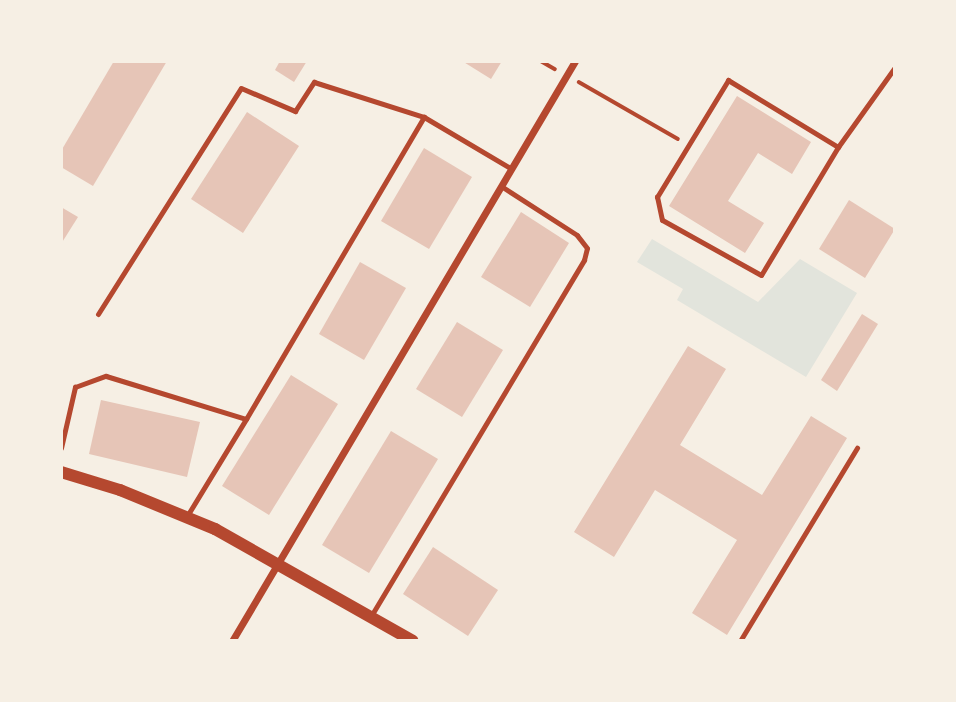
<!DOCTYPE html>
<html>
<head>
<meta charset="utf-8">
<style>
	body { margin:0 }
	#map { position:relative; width:956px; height:702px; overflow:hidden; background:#f6efe4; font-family:Ubuntu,sans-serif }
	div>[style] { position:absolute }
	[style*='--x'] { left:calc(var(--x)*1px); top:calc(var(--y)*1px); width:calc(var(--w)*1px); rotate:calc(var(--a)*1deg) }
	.green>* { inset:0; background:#e2e4dc }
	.building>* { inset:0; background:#e6c5b7 }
	.path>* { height:3.5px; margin:-1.75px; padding:0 1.75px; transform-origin:1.75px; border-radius:1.75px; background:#b5482f }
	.service>* { height:5px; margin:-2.5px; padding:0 2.5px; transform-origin:2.5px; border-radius:2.5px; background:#b5482f }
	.minor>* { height:7px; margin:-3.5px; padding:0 3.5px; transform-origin:3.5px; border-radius:3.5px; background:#b5482f }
	.tertiary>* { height:12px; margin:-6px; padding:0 6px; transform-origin:6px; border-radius:6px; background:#b5482f }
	span { translate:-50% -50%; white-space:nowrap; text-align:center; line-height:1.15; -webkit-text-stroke:5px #f6efe4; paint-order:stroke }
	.frame { position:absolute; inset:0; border:63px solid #f6efe4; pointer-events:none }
</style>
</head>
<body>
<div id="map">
	<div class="green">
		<div style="clip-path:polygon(652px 239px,758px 302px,800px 259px,857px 293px,806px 377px,677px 300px,683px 289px,637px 262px)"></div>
	</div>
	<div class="building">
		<div style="clip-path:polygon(114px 61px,167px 61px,93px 186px,61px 167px,61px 151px)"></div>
		<div style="clip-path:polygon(280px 61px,307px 61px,294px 82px,275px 70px)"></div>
		<div style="clip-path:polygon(462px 61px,502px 61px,491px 79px)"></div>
		<div style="clip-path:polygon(737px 96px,811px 142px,792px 174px,758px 153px,728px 201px,764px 223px,745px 253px,669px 206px)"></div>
		<div style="clip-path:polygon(247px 112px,299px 146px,243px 233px,191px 199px)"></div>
		<div style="clip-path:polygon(424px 148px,472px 177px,429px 249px,381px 221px)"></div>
		<div style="clip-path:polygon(849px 200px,895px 229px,865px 278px,819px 249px)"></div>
		<div style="clip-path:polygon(61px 207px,78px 217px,61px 244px)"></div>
		<div style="clip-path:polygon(521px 212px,569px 243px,530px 307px,481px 277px)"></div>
		<div style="clip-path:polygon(360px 262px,406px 288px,364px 360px,319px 334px)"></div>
		<div style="clip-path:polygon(862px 314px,878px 324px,837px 391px,821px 380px)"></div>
		<div style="clip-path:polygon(457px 322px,503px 350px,462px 417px,416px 389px)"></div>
		<div style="clip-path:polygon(688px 346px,726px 369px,680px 445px,762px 495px,811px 416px,847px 438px,727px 635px,692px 613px,737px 540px,655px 490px,614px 557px,574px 532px)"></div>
		<div style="clip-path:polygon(291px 375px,338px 404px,269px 515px,222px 486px)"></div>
		<div style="clip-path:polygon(101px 400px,200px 422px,187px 477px,89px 454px)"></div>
		<div style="clip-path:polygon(391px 431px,438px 459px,369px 573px,322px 545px)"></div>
		<div style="clip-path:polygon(433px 547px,498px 590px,468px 636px,403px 594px)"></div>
	</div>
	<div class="path">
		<div style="--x:541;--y:61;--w:16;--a:30"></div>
		<div style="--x:579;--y:82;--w:114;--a:29.9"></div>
	</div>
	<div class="service">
		<div style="--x:838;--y:147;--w:149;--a:121"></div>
		<div style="--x:761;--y:275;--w:113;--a:-150.9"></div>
		<div style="--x:662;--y:220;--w:24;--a:-102"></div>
		<div style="--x:657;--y:197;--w:137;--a:-58.7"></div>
		<div style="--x:728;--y:80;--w:129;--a:31.3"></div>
		<div style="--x:838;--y:147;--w:98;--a:-54.5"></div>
		<div style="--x:98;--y:314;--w:267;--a:-57.7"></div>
		<div style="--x:241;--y:88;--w:59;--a:23.1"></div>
		<div style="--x:295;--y:111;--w:35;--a:-57"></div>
		<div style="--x:314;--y:82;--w:115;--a:17.7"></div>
		<div style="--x:61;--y:448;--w:63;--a:-77.1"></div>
		<div style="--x:75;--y:387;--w:33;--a:-20"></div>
		<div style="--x:106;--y:376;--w:146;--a:17.1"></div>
		<div style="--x:246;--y:419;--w:351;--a:-59.5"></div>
		<div style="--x:424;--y:117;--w:102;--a:30.6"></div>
		<div style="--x:187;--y:516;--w:114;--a:-58.7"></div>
		<div style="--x:371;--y:616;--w:415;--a:-59.1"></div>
		<div style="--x:584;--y:260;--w:12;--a:-76"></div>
		<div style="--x:587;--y:248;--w:16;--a:-128"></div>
		<div style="--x:577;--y:235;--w:90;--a:-147.2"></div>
		<div style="--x:740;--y:641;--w:226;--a:-58.8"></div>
	</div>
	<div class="minor">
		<div style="--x:232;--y:641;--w:674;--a:-59.4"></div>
	</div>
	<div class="tertiary">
		<div style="--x:61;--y:472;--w:62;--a:17"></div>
		<div style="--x:120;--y:490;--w:103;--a:22.3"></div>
		<div style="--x:215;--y:529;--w:227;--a:29.5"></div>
	</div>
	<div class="frame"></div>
</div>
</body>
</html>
